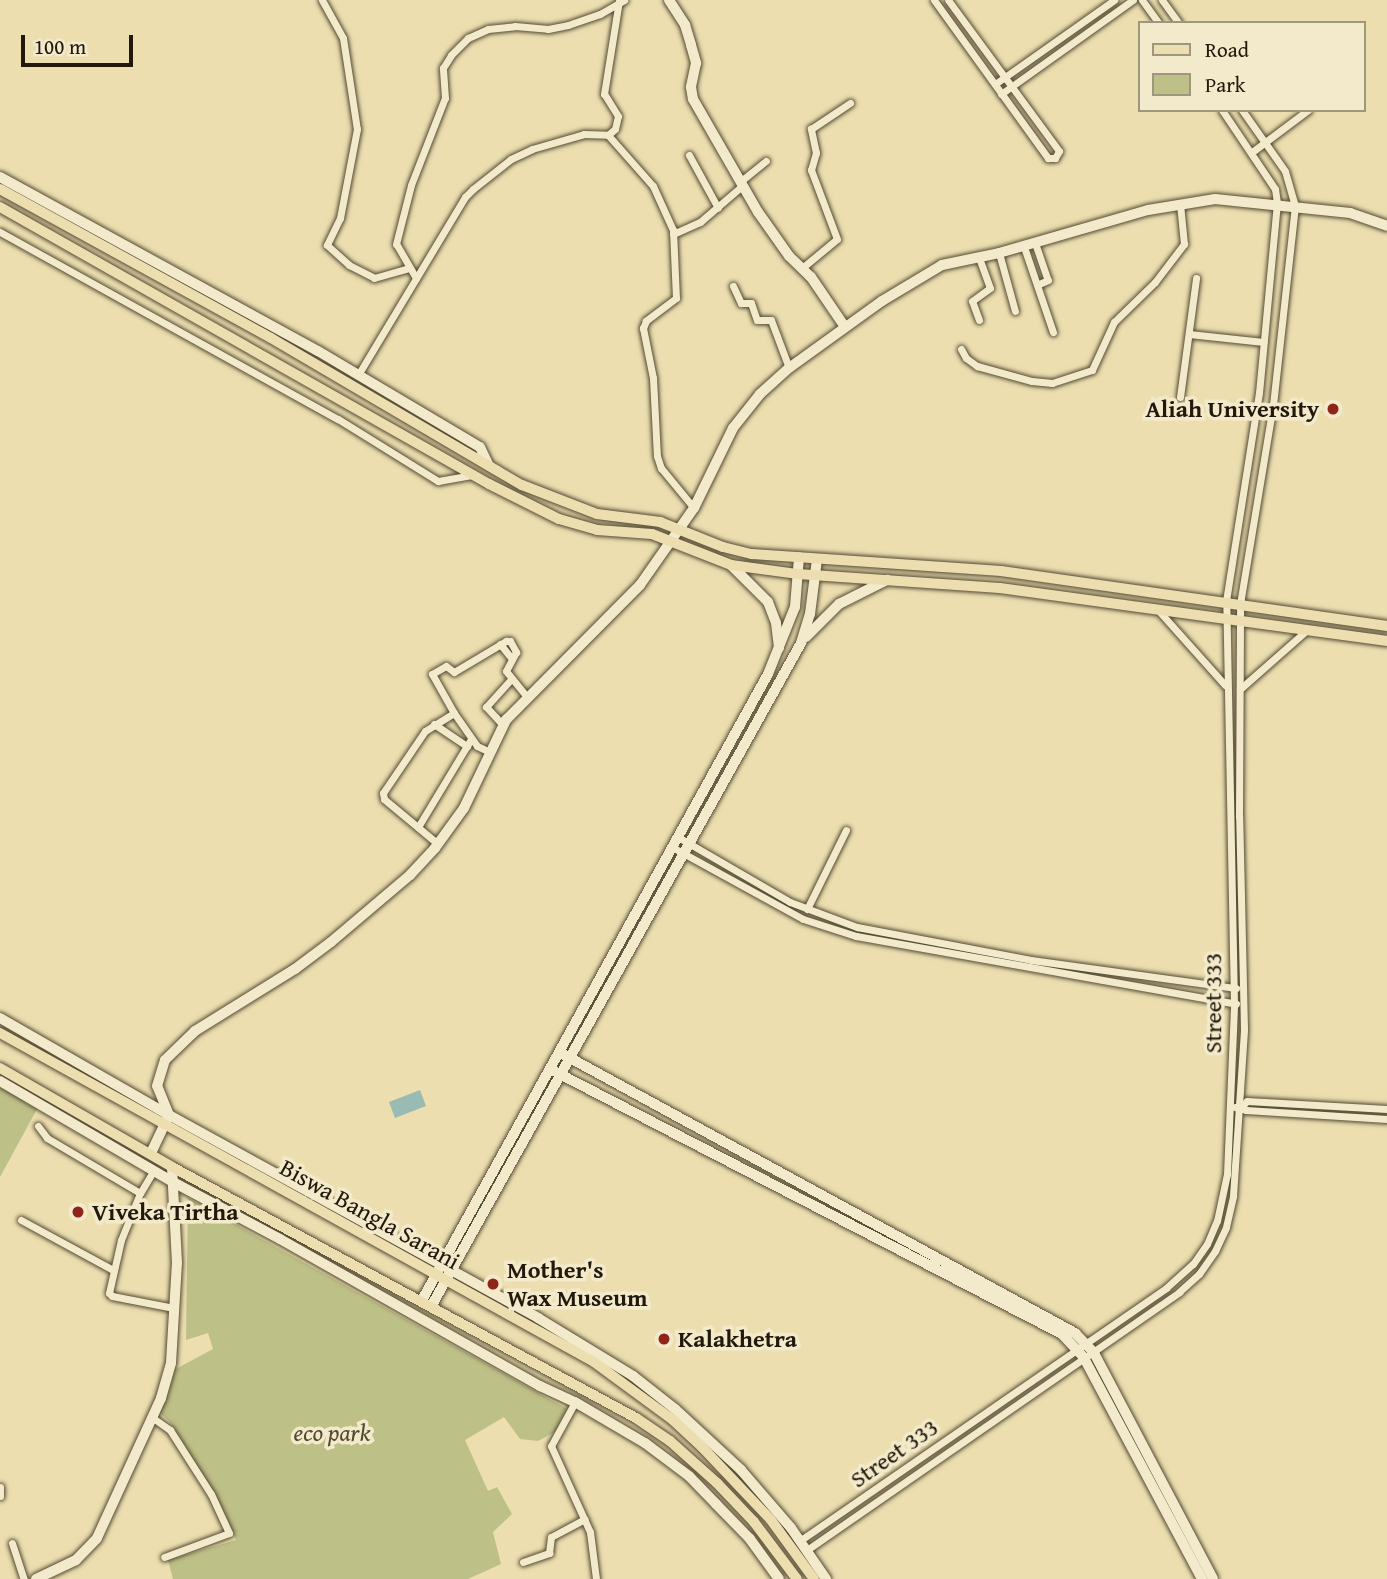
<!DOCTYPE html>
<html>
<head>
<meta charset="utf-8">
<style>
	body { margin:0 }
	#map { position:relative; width:1387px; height:1579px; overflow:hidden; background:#ecdeaf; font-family:"Gentium Book Plus",serif }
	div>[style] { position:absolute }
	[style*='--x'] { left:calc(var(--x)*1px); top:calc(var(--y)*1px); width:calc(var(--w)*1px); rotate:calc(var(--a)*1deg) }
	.green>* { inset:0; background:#bdc087 }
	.water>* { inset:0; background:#9abbb3 }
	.roads { filter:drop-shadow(0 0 2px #544a34) drop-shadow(0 0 2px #544a34) }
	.street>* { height:7px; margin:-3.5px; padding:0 3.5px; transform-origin:3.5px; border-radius:3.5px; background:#f3eacb }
	.secondary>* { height:10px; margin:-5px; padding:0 5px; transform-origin:5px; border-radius:5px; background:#f3eacb }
	.primary>* { height:10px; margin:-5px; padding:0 5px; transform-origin:5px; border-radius:5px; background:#ecdeaf }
	.dots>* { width:19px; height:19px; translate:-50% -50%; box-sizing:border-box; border:4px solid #f3eacb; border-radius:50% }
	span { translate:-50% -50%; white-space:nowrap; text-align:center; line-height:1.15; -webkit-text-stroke:7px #f3eacb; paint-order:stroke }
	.poi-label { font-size:24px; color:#22180b; font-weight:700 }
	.right { translate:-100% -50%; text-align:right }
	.left { translate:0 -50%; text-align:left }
	.street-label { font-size:24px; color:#22180b }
	.park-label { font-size:24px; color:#504a30; font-style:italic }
	.legend { position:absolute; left:1138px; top:21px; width:228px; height:91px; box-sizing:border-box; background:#f3eacb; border:2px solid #9f967e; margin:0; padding:9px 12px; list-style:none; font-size:21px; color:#22180b }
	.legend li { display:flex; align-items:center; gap:14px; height:35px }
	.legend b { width:35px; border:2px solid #9f967e }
	.scale { position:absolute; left:21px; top:35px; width:112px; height:32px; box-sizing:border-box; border:4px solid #22180b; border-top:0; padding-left:9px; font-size:21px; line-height:24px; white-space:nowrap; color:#22180b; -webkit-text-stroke:5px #f3eacb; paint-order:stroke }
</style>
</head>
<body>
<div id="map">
	<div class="green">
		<div style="clip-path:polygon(0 1087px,37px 1109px,0 1177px)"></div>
		<div style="clip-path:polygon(188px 1198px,567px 1409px,555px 1432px,538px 1441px,520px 1439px,504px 1417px,465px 1440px,488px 1491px,497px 1487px,512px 1514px,493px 1532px,501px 1564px,468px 1579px,173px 1579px,168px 1560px,236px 1540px,207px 1482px,170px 1422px,160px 1413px,172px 1371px,213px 1349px,208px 1333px,186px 1340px)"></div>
	</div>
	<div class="water">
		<div style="clip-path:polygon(420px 1090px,426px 1106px,395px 1118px,389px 1102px)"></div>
	</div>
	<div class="roads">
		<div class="street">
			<div style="--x:322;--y:0;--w:43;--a:61.1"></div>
			<div style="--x:343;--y:38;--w:92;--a:81.3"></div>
			<div style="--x:357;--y:129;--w:91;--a:100.8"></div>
			<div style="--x:340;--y:218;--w:30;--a:116"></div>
			<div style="--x:327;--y:245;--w:30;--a:42"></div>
			<div style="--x:349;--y:265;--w:28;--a:27"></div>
			<div style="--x:374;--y:278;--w:37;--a:-16"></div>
			<div style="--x:934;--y:0;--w:195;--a:54.2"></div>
			<div style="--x:1048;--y:158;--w:7;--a:0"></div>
			<div style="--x:1055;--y:158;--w:8;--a:-60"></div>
			<div style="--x:1059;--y:151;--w:187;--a:-126.3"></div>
			<div style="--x:1142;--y:0;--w:29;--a:54"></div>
			<div style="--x:1162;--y:0;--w:29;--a:54"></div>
			<div style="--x:995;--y:84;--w:146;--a:-35.2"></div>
			<div style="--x:1001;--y:94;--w:162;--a:-35.5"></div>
			<div style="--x:608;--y:135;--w:68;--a:48.6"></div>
			<div style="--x:653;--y:186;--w:48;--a:65.6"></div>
			<div style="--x:673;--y:230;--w:68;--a:87.5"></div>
			<div style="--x:676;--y:298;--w:38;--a:143"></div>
			<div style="--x:646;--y:321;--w:8;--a:113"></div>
			<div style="--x:643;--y:328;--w:51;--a:78.7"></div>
			<div style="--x:653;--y:378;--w:78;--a:87.1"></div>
			<div style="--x:657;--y:456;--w:13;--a:72"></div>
			<div style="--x:661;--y:468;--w:52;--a:50.5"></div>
			<div style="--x:1252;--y:152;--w:70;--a:-36.9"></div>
			<div style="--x:689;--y:155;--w:60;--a:61.3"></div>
			<div style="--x:741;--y:181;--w:32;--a:-39"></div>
			<div style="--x:0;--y:232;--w:386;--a:29"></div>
			<div style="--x:338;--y:419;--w:118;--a:31.8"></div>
			<div style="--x:438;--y:481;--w:34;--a:-10"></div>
			<div style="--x:673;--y:234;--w:30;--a:-24"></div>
			<div style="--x:700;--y:222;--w:57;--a:-40.7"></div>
			<div style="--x:1035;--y:243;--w:39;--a:71"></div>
			<div style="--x:1048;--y:280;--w:12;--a:156"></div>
			<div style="--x:1024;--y:247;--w:90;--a:71.2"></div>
			<div style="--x:999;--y:253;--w:60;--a:74.6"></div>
			<div style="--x:802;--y:268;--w:45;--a:-39.6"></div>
			<div style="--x:837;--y:239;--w:74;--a:-110.6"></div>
			<div style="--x:811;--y:170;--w:18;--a:-74"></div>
			<div style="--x:816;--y:153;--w:25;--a:-102"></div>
			<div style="--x:811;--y:129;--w:47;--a:-33.7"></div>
			<div style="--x:416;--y:278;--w:39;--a:-120"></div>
			<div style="--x:396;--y:244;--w:61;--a:-75.7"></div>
			<div style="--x:411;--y:185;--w:93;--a:-68.7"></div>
			<div style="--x:445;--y:98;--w:30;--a:-94"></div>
			<div style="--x:443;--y:68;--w:15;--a:-58"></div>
			<div style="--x:451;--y:55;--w:24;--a:-45"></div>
			<div style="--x:468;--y:38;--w:22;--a:-24"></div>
			<div style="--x:488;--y:29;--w:27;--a:-6"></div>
			<div style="--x:515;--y:26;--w:33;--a:5"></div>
			<div style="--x:548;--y:29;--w:20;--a:-11"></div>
			<div style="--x:568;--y:25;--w:34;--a:-19"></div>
			<div style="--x:600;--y:14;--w:28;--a:-30"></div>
			<div style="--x:733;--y:286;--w:19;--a:65"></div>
			<div style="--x:741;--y:303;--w:10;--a:0"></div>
			<div style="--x:751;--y:303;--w:18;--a:71"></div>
			<div style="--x:757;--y:320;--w:14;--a:0"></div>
			<div style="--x:771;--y:320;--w:51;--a:69.4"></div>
			<div style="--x:979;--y:320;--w:20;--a:-110"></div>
			<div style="--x:972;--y:301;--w:22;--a:-36"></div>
			<div style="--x:990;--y:288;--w:33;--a:-110"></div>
			<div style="--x:1189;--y:334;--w:75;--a:6.1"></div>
			<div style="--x:961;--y:349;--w:10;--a:61"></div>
			<div style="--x:966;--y:358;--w:14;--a:36"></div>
			<div style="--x:977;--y:366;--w:57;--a:15.3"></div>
			<div style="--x:1032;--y:381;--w:20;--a:6"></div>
			<div style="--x:1052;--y:383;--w:42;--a:-18"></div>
			<div style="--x:1092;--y:370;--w:53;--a:-65.4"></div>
			<div style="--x:1114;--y:322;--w:57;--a:-44.3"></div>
			<div style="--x:1155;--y:282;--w:48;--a:-52.7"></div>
			<div style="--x:1184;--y:244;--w:40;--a:-95.7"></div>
			<div style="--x:358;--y:375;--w:208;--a:-59"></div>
			<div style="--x:465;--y:197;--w:11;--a:-45"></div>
			<div style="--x:473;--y:189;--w:48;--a:-38.3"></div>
			<div style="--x:511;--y:159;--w:23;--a:-25"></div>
			<div style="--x:532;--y:149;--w:54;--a:-16.1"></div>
			<div style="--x:584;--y:134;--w:24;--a:2"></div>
			<div style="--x:608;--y:135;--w:9;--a:-41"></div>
			<div style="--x:615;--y:129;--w:13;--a:-77"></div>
			<div style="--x:618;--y:116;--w:26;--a:-122"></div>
			<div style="--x:604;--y:94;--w:95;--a:-80.9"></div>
			<div style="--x:1180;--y:397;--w:120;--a:-82.3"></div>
			<div style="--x:1158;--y:610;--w:101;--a:48.2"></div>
			<div style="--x:500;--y:644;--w:19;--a:51"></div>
			<div style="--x:1240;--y:689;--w:89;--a:-41.4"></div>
			<div style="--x:454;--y:713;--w:45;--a:-119.4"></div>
			<div style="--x:432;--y:674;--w:16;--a:-30"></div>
			<div style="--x:446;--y:666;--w:10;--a:37"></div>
			<div style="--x:454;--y:672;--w:61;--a:-30.8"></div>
			<div style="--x:506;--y:641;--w:4;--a:0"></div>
			<div style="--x:510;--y:641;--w:13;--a:61"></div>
			<div style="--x:516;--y:652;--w:21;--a:118"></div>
			<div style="--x:506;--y:671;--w:33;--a:51"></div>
			<div style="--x:434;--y:724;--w:40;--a:34"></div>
			<div style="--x:503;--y:725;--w:25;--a:-133"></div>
			<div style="--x:486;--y:707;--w:38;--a:-48"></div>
			<div style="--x:418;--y:827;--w:103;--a:-58.9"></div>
			<div style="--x:678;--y:837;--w:129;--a:30.1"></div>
			<div style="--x:790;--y:902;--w:72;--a:20.5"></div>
			<div style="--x:857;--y:927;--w:177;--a:10.7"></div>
			<div style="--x:1031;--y:960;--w:207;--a:7.8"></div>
			<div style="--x:438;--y:844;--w:70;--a:-140.2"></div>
			<div style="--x:384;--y:799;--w:6;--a:-99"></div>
			<div style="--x:383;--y:793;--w:75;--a:-55.9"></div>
			<div style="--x:425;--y:731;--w:34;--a:-32"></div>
			<div style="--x:454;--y:713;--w:40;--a:55.1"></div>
			<div style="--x:477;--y:746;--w:14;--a:25"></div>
			<div style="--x:672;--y:847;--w:149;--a:28.8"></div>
			<div style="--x:803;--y:919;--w:56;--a:17.8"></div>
			<div style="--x:856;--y:936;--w:386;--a:10.1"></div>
			<div style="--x:807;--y:909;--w:88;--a:-63.7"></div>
			<div style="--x:1235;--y:1107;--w:11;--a:15"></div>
			<div style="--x:1246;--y:1110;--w:141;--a:3.7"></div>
			<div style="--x:1241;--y:1107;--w:8;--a:-45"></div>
			<div style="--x:1247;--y:1101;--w:140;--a:3.3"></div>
			<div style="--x:38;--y:1126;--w:15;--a:53"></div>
			<div style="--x:47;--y:1138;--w:108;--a:30.6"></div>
			<div style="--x:154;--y:1170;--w:27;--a:121"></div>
			<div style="--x:140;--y:1193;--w:51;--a:112"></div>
			<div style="--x:121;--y:1240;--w:54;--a:102.8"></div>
			<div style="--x:109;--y:1293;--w:4;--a:45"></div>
			<div style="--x:112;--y:1296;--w:63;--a:11"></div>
			<div style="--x:21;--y:1220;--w:105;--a:28.5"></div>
			<div style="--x:575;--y:1402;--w:50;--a:118.6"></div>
			<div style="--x:551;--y:1446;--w:94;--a:65.6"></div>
			<div style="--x:590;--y:1532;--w:47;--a:82.7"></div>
			<div style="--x:153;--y:1418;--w:21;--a:35"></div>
			<div style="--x:170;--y:1430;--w:76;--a:57.4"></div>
			<div style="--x:211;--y:1494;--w:43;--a:65.2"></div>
			<div style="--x:229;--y:1533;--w:69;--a:159.7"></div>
			<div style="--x:0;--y:1487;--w:9;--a:90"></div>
			<div style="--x:801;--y:1540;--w:444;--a:-34.6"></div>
			<div style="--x:1166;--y:1288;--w:36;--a:-42"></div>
			<div style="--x:1193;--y:1264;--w:24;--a:-55"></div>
			<div style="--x:1207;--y:1244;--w:25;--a:-67"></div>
			<div style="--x:1217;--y:1221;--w:48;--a:-78"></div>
			<div style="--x:1227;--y:1174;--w:170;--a:-87.6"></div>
			<div style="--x:1234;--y:1004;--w:403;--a:-91.1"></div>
			<div style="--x:1226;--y:601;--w:211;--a:-81"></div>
			<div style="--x:1259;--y:393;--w:191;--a:-84.6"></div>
			<div style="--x:1277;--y:203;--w:14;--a:-98"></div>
			<div style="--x:1275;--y:189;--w:95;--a:-123.9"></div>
			<div style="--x:12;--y:1543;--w:38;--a:72"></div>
			<div style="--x:807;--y:1550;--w:453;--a:-34.7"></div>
			<div style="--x:1179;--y:1292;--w:27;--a:-42"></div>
			<div style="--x:1199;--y:1274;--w:28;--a:-55"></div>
			<div style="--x:1215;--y:1251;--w:26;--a:-65"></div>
			<div style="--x:1226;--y:1227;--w:32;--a:-77"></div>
			<div style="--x:1233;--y:1196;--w:167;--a:-86.2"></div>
			<div style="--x:1244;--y:1029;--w:213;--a:-91.3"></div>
			<div style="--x:1239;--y:816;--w:212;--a:-89.7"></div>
			<div style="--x:1240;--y:604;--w:202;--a:-80.6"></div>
			<div style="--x:1273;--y:405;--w:200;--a:-83.7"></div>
			<div style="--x:1295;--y:206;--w:36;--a:-106"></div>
			<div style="--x:1285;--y:171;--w:75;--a:-125.2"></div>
			<div style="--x:523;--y:1562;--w:28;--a:-19"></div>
			<div style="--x:549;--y:1553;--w:16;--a:-83"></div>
			<div style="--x:551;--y:1537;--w:38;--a:-28"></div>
		</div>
		<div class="secondary">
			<div style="--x:669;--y:0;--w:30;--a:57"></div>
			<div style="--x:685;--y:25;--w:21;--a:73"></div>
			<div style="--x:691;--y:45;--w:19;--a:74"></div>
			<div style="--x:696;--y:63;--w:25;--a:102"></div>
			<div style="--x:691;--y:87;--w:12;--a:81"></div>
			<div style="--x:693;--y:99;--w:130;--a:60.1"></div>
			<div style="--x:758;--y:212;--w:54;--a:54.8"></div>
			<div style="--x:789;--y:256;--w:30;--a:44"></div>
			<div style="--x:811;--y:277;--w:60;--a:55.8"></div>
			<div style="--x:0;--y:177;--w:362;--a:28.7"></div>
			<div style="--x:318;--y:351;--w:188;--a:30.7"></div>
			<div style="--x:480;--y:447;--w:19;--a:65"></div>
			<div style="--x:731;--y:565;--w:52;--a:45"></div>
			<div style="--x:768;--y:602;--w:22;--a:69"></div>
			<div style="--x:776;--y:623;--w:25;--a:83"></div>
			<div style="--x:806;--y:637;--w:47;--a:-45"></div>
			<div style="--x:839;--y:604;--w:54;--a:-26.6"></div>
			<div style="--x:0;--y:1018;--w:195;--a:29.9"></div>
			<div style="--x:169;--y:1115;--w:421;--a:28.8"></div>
			<div style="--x:538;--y:1318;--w:111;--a:31.4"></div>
			<div style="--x:633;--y:1376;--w:53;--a:38.2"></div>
			<div style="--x:675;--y:1409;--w:90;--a:42.7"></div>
			<div style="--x:741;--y:1470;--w:77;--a:49.2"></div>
			<div style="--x:791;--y:1528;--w:62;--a:55.5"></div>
			<div style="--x:559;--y:1052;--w:588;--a:28.57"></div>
			<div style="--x:1075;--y:1333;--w:28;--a:46"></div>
			<div style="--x:1094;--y:1353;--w:255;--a:62.2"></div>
			<div style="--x:550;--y:1069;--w:577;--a:27.37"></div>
			<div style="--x:1062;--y:1334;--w:33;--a:47"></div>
			<div style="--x:1084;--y:1358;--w:251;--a:61.9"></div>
			<div style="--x:0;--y:1081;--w:200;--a:30.3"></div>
			<div style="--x:173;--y:1182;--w:121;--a:28"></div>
			<div style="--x:280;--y:1239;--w:299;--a:29.5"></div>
			<div style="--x:540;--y:1386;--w:38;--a:25"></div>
			<div style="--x:575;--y:1402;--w:81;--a:30.4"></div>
			<div style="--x:645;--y:1443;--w:55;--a:36.9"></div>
			<div style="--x:689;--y:1476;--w:39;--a:46"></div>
			<div style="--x:716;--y:1504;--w:49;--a:45.8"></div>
			<div style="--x:750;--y:1539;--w:49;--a:54.1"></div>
			<div style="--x:151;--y:1153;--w:42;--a:-64.7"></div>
			<div style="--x:169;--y:1115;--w:31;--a:-112"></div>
			<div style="--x:157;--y:1086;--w:27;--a:-73"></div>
			<div style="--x:165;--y:1060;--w:42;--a:-44"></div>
			<div style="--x:195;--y:1031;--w:118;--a:-31.8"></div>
			<div style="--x:295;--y:969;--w:45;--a:-36.9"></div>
			<div style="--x:331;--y:942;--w:104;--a:-40.3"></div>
			<div style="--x:410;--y:875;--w:37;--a:-47"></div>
			<div style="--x:435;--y:848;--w:49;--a:-54.1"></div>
			<div style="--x:464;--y:808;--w:98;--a:-64.5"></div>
			<div style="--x:506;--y:720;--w:190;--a:-45.2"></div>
			<div style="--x:640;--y:585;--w:94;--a:-55"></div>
			<div style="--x:694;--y:508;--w:89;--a:-64"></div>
			<div style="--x:733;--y:428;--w:43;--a:-51.5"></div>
			<div style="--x:760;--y:394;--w:39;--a:-42"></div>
			<div style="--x:789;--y:368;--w:115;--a:-35.8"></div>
			<div style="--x:882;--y:301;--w:70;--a:-31"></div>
			<div style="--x:942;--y:265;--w:58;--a:-11.9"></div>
			<div style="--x:999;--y:253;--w:155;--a:-16.1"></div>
			<div style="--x:1148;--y:210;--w:68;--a:-9.3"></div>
			<div style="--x:1215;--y:199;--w:136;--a:5.9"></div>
			<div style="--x:1350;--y:213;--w:39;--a:19"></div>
			<div style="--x:422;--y:1300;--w:715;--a:-61.07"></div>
			<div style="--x:768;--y:674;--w:72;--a:-68.1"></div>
			<div style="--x:795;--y:607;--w:50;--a:-85.4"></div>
			<div style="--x:432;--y:1305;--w:758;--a:-60.86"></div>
			<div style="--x:801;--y:643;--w:30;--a:-73"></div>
			<div style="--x:810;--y:614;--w:55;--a:-82.7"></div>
			<div style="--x:36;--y:1579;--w:44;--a:-25.4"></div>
			<div style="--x:76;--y:1560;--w:30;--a:-46"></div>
			<div style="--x:97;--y:1538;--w:154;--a:-65.4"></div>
			<div style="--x:161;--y:1398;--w:36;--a:-74"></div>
			<div style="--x:171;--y:1363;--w:100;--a:-86.6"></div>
			<div style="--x:177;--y:1263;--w:96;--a:-93"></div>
		</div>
		<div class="primary">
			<div style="--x:0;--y:189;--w:309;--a:28.8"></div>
			<div style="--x:271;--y:338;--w:291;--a:30.4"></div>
			<div style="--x:522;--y:485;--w:80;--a:21.1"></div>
			<div style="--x:597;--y:514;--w:64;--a:7.2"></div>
			<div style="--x:660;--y:522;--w:68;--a:21.6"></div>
			<div style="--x:723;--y:547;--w:30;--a:14"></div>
			<div style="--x:752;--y:554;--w:250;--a:3.9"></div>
			<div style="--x:1001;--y:571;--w:390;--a:8.1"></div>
			<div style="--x:0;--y:207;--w:562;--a:29.53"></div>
			<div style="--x:489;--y:484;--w:78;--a:26.6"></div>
			<div style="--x:559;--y:519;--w:40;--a:16"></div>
			<div style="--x:597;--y:530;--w:55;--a:4.2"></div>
			<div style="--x:652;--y:534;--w:85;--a:21.4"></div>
			<div style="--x:731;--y:565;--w:68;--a:7.7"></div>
			<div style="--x:798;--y:574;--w:202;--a:4"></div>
			<div style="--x:1000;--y:588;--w:391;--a:7.8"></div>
			<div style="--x:0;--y:1033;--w:679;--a:28.98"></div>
			<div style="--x:594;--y:1362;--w:98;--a:36.3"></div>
			<div style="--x:673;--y:1420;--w:40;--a:43"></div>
			<div style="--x:702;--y:1447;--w:100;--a:46.6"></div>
			<div style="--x:771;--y:1520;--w:73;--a:53.9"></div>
			<div style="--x:0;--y:1068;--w:198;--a:29.9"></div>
			<div style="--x:172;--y:1167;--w:528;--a:28.41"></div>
			<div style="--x:636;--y:1418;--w:41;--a:34.1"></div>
			<div style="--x:670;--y:1441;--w:63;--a:41.8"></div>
			<div style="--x:717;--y:1483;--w:54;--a:46.5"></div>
			<div style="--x:754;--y:1522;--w:71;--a:53"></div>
		</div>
	</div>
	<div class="dots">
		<div style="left:1333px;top:409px;background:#8f2418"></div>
		<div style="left:78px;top:1212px;background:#8f2418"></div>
		<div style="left:493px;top:1284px;background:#8f2418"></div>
		<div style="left:664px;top:1339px;background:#8f2418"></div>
	</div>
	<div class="poi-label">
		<span class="right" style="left:1319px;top:409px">Aliah University</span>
		<span class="left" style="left:92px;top:1212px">Viveka Tirtha</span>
		<span class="left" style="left:507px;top:1284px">Mother's<br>Wax Museum</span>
		<span class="left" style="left:678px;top:1339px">Kalakhetra</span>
	</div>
	<div class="street-label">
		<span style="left:1213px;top:1003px;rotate:-90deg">Street 333</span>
		<span style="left:370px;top:1214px;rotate:29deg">Biswa Bangla Sarani</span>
		<span style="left:894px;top:1453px;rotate:-35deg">Street 333</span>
	</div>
	<div class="park-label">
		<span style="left:332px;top:1433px">eco park</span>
	</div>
	<ul class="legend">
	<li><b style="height:9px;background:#ecdeaf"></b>Road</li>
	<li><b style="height:19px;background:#bdc087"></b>Park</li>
	</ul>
	<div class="scale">100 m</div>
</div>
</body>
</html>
